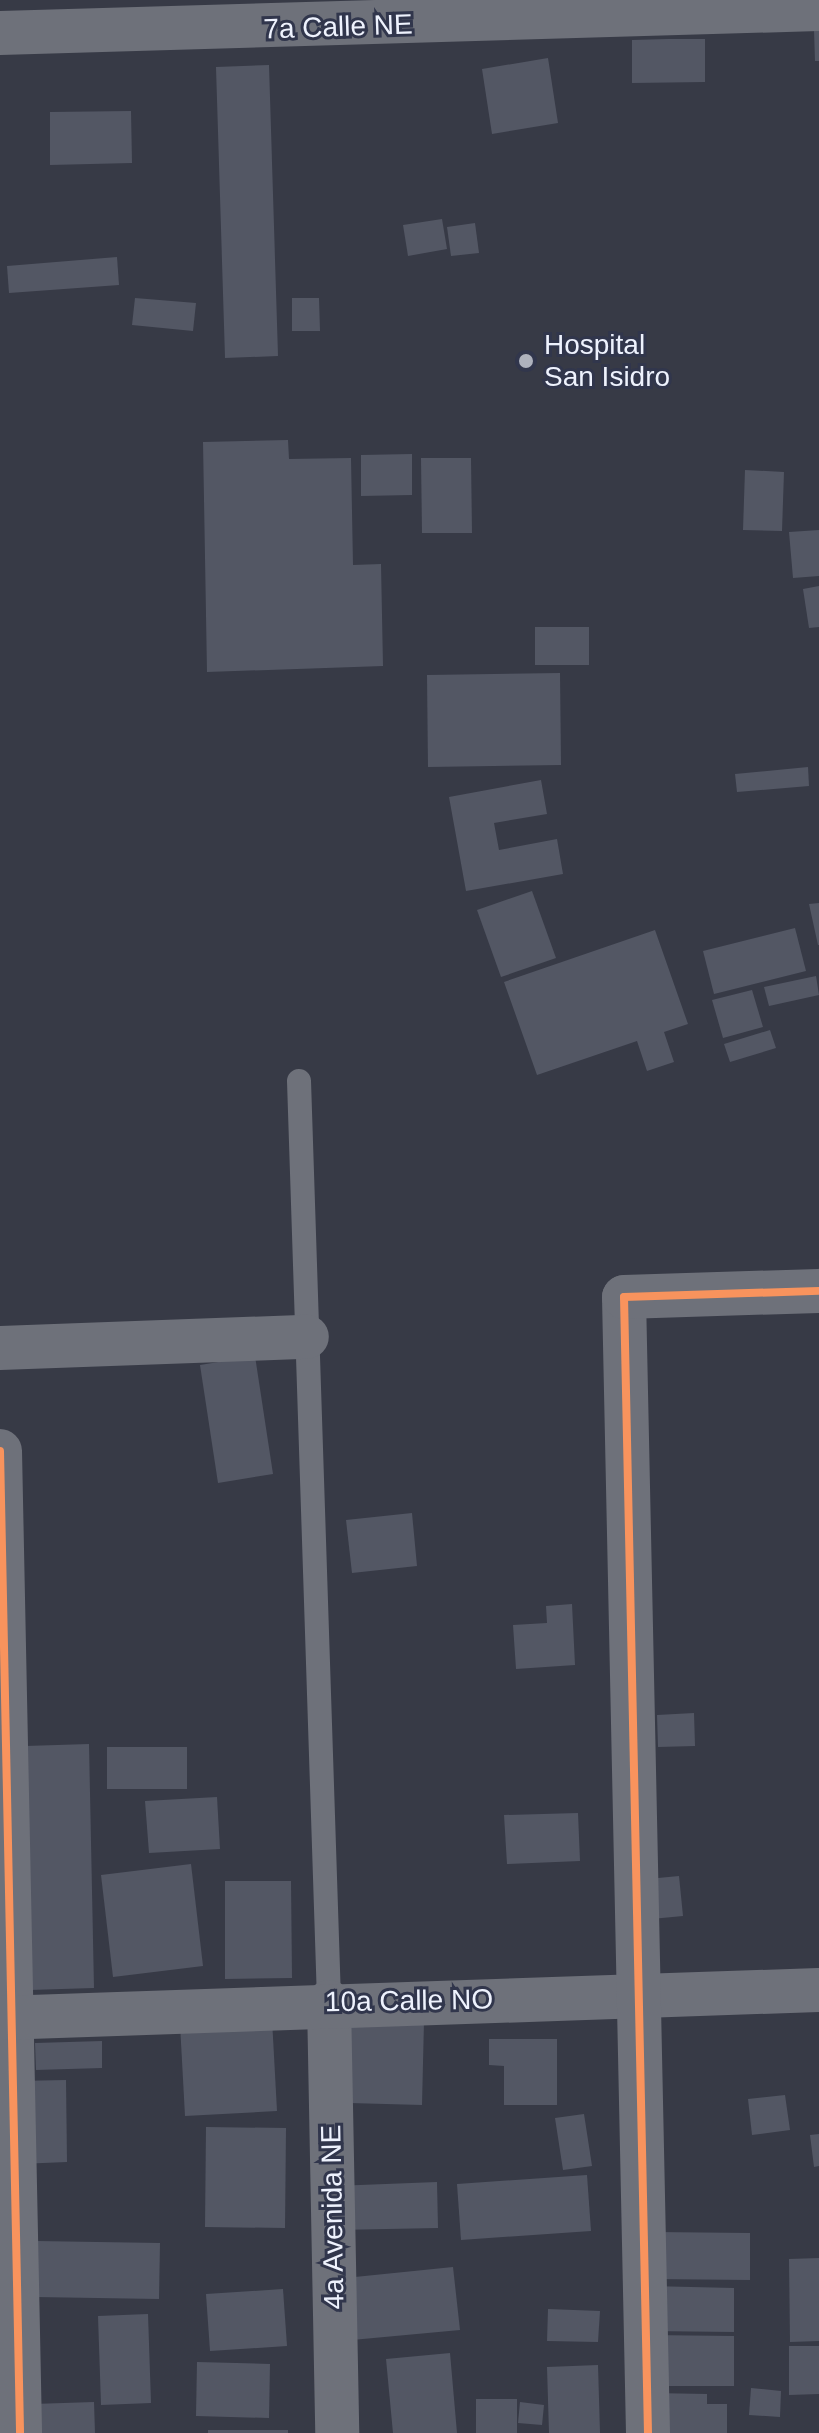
<!DOCTYPE html>
<html>
<head>
<meta charset="utf-8">
<style>
	body { margin:0 }
	#map { position:relative; width:819px; height:2433px; overflow:hidden; background:#373a46; font-family:Helvetica,sans-serif }
	div>[style] { position:absolute }
	[style*='--x'] { left:calc(var(--x)*1px); top:calc(var(--y)*1px); width:calc(var(--w)*1px); rotate:calc(var(--a)*1deg) }
	.building>* { inset:0; background:#535764 }
	.lane>* { height:24px; margin:-12px; padding:0 12px; transform-origin:12px; border-radius:12px; background:#6e717a }
	.street>* { height:44px; margin:-22px; padding:0 22px; transform-origin:22px; border-radius:22px; background:#6e717a }
	.cycleway>* { height:8px; margin:-4px; padding:0 4px; transform-origin:4px; border-radius:4px; background:#f8935d }
	.dots>* { width:22px; height:22px; translate:-50% -50%; box-sizing:border-box; border:4px solid #31364c; border-radius:50% }
	span { translate:-50% -50%; white-space:nowrap; text-align:center; line-height:1.15; -webkit-text-stroke:6px #31364c; paint-order:stroke }
	.street-label { font-size:28px; color:#eef2fd }
	.poi-label { font-size:28px; color:#eef2fd }
	.left { translate:0 -50%; text-align:left }
</style>
</head>
<body>
<div id="map">
	<div class="building">
		<div style="clip-path:polygon(814px 30px,819px 30px,819px 61px,815px 61px)"></div>
		<div style="clip-path:polygon(668px 39px,705px 39px,705px 82px,632px 83px,632px 40px)"></div>
		<div style="clip-path:polygon(548px 58px,558px 123px,492px 134px,482px 69px)"></div>
		<div style="clip-path:polygon(269px 65px,278px 356px,225px 358px,216px 67px)"></div>
		<div style="clip-path:polygon(131px 111px,132px 163px,50px 165px,50px 112px)"></div>
		<div style="clip-path:polygon(442px 219px,447px 249px,408px 256px,403px 225px)"></div>
		<div style="clip-path:polygon(475px 223px,479px 253px,451px 256px,447px 227px)"></div>
		<div style="clip-path:polygon(117px 257px,119px 285px,9px 293px,7px 266px)"></div>
		<div style="clip-path:polygon(135px 298px,196px 303px,193px 331px,132px 325px)"></div>
		<div style="clip-path:polygon(292px 298px,319px 298px,320px 331px,292px 331px)"></div>
		<div style="clip-path:polygon(288px 440px,289px 459px,351px 458px,353px 565px,381px 564px,383px 666px,207px 672px,203px 442px)"></div>
		<div style="clip-path:polygon(412px 454px,412px 495px,361px 496px,361px 455px)"></div>
		<div style="clip-path:polygon(421px 458px,471px 458px,472px 533px,422px 533px)"></div>
		<div style="clip-path:polygon(745px 470px,784px 472px,782px 531px,743px 530px)"></div>
		<div style="clip-path:polygon(819px 530px,819px 576px,793px 578px,789px 532px)"></div>
		<div style="clip-path:polygon(819px 586px,819px 627px,809px 628px,803px 589px)"></div>
		<div style="clip-path:polygon(535px 627px,589px 627px,589px 665px,535px 665px)"></div>
		<div style="clip-path:polygon(560px 673px,561px 765px,428px 767px,427px 675px)"></div>
		<div style="clip-path:polygon(808px 767px,809px 786px,737px 792px,735px 774px)"></div>
		<div style="clip-path:polygon(541px 780px,547px 814px,494px 823px,499px 850px,557px 839px,563px 874px,466px 891px,449px 797px)"></div>
		<div style="clip-path:polygon(532px 891px,556px 958px,501px 977px,477px 910px)"></div>
		<div style="clip-path:polygon(819px 903px,819px 945px,818px 945px,809px 904px)"></div>
		<div style="clip-path:polygon(795px 928px,806px 971px,714px 994px,703px 951px)"></div>
		<div style="clip-path:polygon(655px 930px,688px 1024px,664px 1032px,674px 1062px,647px 1071px,637px 1041px,537px 1075px,504px 982px)"></div>
		<div style="clip-path:polygon(816px 976px,819px 995px,769px 1006px,764px 987px)"></div>
		<div style="clip-path:polygon(752px 990px,763px 1027px,723px 1038px,712px 1000px)"></div>
		<div style="clip-path:polygon(770px 1030px,776px 1048px,730px 1062px,724px 1044px)"></div>
		<div style="clip-path:polygon(255px 1356px,273px 1474px,218px 1483px,200px 1365px)"></div>
		<div style="clip-path:polygon(412px 1513px,417px 1566px,352px 1573px,346px 1520px)"></div>
		<div style="clip-path:polygon(572px 1604px,575px 1665px,516px 1669px,513px 1625px,547px 1623px,546px 1606px)"></div>
		<div style="clip-path:polygon(694px 1713px,695px 1746px,658px 1747px,657px 1715px)"></div>
		<div style="clip-path:polygon(89px 1744px,94px 1988px,30px 1990px,25px 1746px)"></div>
		<div style="clip-path:polygon(107px 1747px,187px 1747px,187px 1789px,107px 1789px)"></div>
		<div style="clip-path:polygon(217px 1797px,220px 1849px,149px 1853px,145px 1801px)"></div>
		<div style="clip-path:polygon(578px 1813px,580px 1861px,507px 1864px,504px 1815px)"></div>
		<div style="clip-path:polygon(191px 1864px,203px 1966px,113px 1977px,101px 1875px)"></div>
		<div style="clip-path:polygon(679px 1876px,683px 1916px,641px 1920px,637px 1880px)"></div>
		<div style="clip-path:polygon(225px 1881px,291px 1881px,292px 1978px,225px 1979px)"></div>
		<div style="clip-path:polygon(272px 2019px,277px 2111px,185px 2116px,180px 2024px)"></div>
		<div style="clip-path:polygon(351px 2020px,424px 2021px,422px 2105px,349px 2103px)"></div>
		<div style="clip-path:polygon(489px 2039px,557px 2039px,557px 2105px,504px 2105px,504px 2066px,489px 2065px)"></div>
		<div style="clip-path:polygon(102px 2041px,102px 2068px,36px 2070px,35px 2043px)"></div>
		<div style="clip-path:polygon(66px 2080px,67px 2162px,19px 2164px,18px 2081px)"></div>
		<div style="clip-path:polygon(785px 2095px,790px 2130px,752px 2135px,748px 2099px)"></div>
		<div style="clip-path:polygon(584px 2114px,592px 2166px,563px 2170px,555px 2118px)"></div>
		<div style="clip-path:polygon(206px 2127px,286px 2128px,285px 2228px,205px 2227px)"></div>
		<div style="clip-path:polygon(819px 2134px,819px 2166px,814px 2167px,810px 2135px)"></div>
		<div style="clip-path:polygon(587px 2175px,591px 2231px,461px 2240px,457px 2184px)"></div>
		<div style="clip-path:polygon(437px 2182px,438px 2228px,336px 2230px,334px 2186px)"></div>
		<div style="clip-path:polygon(654px 2232px,750px 2233px,750px 2280px,653px 2279px)"></div>
		<div style="clip-path:polygon(36px 2241px,160px 2243px,159px 2299px,35px 2297px)"></div>
		<div style="clip-path:polygon(819px 2258px,819px 2341px,790px 2342px,789px 2259px)"></div>
		<div style="clip-path:polygon(453px 2267px,460px 2330px,352px 2340px,345px 2278px)"></div>
		<div style="clip-path:polygon(649px 2286px,734px 2288px,734px 2332px,648px 2331px)"></div>
		<div style="clip-path:polygon(283px 2289px,287px 2346px,210px 2351px,206px 2294px)"></div>
		<div style="clip-path:polygon(548px 2309px,600px 2311px,598px 2342px,547px 2341px)"></div>
		<div style="clip-path:polygon(148px 2314px,151px 2403px,101px 2405px,98px 2316px)"></div>
		<div style="clip-path:polygon(649px 2335px,734px 2336px,734px 2386px,649px 2386px)"></div>
		<div style="clip-path:polygon(789px 2346px,819px 2346px,819px 2394px,789px 2395px)"></div>
		<div style="clip-path:polygon(450px 2353px,457px 2433px,393px 2433px,386px 2359px)"></div>
		<div style="clip-path:polygon(197px 2362px,270px 2364px,269px 2418px,196px 2416px)"></div>
		<div style="clip-path:polygon(598px 2365px,600px 2433px,549px 2433px,547px 2367px)"></div>
		<div style="clip-path:polygon(751px 2388px,781px 2391px,780px 2417px,749px 2415px)"></div>
		<div style="clip-path:polygon(652px 2393px,707px 2394px,707px 2404px,727px 2404px,727px 2433px,651px 2433px)"></div>
		<div style="clip-path:polygon(476px 2399px,517px 2399px,517px 2433px,476px 2433px)"></div>
		<div style="clip-path:polygon(94px 2402px,95px 2433px,33px 2433px,33px 2404px)"></div>
		<div style="clip-path:polygon(520px 2402px,544px 2405px,542px 2425px,518px 2423px)"></div>
		<div style="clip-path:polygon(208px 2430px,288px 2430px,288px 2433px,208px 2433px)"></div>
	</div>
	<div class="lane">
		<div style="--x:299;--y:1081;--w:921;--a:88.13"></div>
	</div>
	<div class="street">
		<div style="--x:0;--y:33;--w:819;--a:-1.68"></div>
		<div style="--x:0;--y:1348;--w:307;--a:-2.1"></div>
		<div style="--x:0;--y:1451;--w:982;--a:88.83"></div>
		<div style="--x:329;--y:2002;--w:431;--a:88.9"></div>
		<div style="--x:0;--y:2018;--w:819;--a:-1.96"></div>
		<div style="--x:648;--y:2433;--w:1136;--a:-91.21"></div>
		<div style="--x:624;--y:1297;--w:195;--a:-1.8"></div>
	</div>
	<div class="cycleway">
		<div style="--x:0;--y:1451;--w:982;--a:88.83"></div>
		<div style="--x:648;--y:2433;--w:1136;--a:-91.21"></div>
		<div style="--x:624;--y:1297;--w:195;--a:-1.8"></div>
	</div>
	<div class="dots">
		<div style="left:526px;top:361px;background:#aeb2bd"></div>
	</div>
	<div class="street-label">
		<span style="left:338px;top:27px;rotate:-2deg">7a Calle NE</span>
		<span style="left:409px;top:2001px;rotate:-1deg">10a Calle NO</span>
		<span style="left:333px;top:2217px;rotate:-91deg">4a Avenida NE</span>
	</div>
	<div class="poi-label">
		<span class="left" style="left:544px;top:361px">Hospital<br>San Isidro</span>
	</div>
</div>
</body>
</html>
